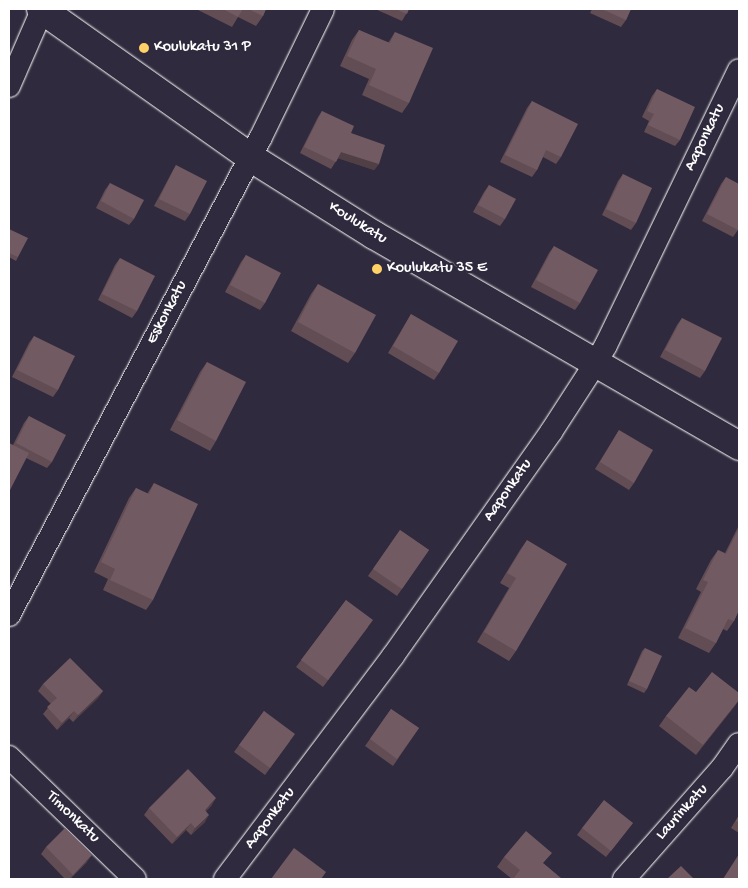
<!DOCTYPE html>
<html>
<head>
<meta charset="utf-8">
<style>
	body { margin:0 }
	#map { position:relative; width:748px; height:888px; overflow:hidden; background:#2f2a3d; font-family:"Gochi Hand",sans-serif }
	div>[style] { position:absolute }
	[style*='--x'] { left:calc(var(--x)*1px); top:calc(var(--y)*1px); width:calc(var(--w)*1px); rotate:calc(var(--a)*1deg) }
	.roads { filter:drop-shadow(0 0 1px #fff) drop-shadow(0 0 1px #fff) }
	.street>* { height:22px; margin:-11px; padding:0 11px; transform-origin:11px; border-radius:11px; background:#2f2a3d }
	.secondary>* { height:28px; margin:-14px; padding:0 14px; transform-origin:14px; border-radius:14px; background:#2f2a3d }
	.wall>* { inset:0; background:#624d54 }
	.shaded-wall>* { inset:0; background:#503f45 }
	.building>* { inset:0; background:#725a62 }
	.dots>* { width:14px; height:14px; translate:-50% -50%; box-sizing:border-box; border:2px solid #2f2a3d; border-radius:50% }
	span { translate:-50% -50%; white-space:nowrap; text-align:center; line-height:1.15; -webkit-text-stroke:4.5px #2f2a3d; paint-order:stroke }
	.poi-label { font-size:16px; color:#fff }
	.left { translate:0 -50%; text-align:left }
	.street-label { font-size:16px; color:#fff }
	.frame { position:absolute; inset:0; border:10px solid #fff; pointer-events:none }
</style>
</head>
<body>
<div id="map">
	<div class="roads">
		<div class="street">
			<div style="--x:9;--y:86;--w:83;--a:-66.5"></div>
			<div style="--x:9;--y:615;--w:538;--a:-62.2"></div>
			<div style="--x:260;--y:139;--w:144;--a:-64.1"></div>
			<div style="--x:9;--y:757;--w:175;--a:44.1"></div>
			<div style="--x:225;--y:879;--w:279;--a:-53"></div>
			<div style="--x:393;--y:656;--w:274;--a:-54.8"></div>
			<div style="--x:551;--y:432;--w:81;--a:-57.1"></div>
			<div style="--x:595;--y:364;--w:22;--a:-60"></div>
			<div style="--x:606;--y:345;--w:305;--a:-64.2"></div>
			<div style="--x:624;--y:879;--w:148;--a:-48.6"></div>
			<div style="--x:722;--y:768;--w:29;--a:-55"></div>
		</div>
		<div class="secondary">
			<div style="--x:41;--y:9;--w:256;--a:35.3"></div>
			<div style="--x:250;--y:157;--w:146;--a:32.2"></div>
			<div style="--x:374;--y:235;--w:422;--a:30"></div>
		</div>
	</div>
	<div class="wall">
		<div style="clip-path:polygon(196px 9px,266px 9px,263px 16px,256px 26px,238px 17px,232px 27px)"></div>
		<div style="clip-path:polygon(375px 9px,409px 9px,402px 21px)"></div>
		<div style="clip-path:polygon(592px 9px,631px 9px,626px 20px,621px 27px,590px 13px)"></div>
		<div style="clip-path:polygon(359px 30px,388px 43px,395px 32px,409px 103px,402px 113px,362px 95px,369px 79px,340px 66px,352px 40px)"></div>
		<div style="clip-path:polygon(657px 89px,680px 140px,675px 146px,644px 132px,649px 121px,642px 117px,652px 96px)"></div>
		<div style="clip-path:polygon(532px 101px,561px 157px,556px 164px,543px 157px,537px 170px,532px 177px,500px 162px,527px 108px)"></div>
		<div style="clip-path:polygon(322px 111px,351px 133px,379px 164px,374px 170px,338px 158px,331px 169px,300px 153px,318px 117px)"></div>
		<div style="clip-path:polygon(176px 165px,190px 214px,185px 221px,154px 206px,172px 172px)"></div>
		<div style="clip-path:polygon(623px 174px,636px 223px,631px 230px,602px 215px,618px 181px)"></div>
		<div style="clip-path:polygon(726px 177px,738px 230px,733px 237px,702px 221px,721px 184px)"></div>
		<div style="clip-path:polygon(110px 183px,134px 219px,129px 225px,96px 208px,105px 190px)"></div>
		<div style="clip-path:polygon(489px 185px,505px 219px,500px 226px,473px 212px,484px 192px)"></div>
		<div style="clip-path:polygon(9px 229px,18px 257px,16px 261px,9px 257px)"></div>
		<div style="clip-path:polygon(554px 246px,580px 303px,575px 310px,531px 287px,549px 253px)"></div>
		<div style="clip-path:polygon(246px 255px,265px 303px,260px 310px,225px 292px,241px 262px)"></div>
		<div style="clip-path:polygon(120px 258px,137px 311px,132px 318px,98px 300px,115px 265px)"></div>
		<div style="clip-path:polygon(318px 284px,355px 353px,348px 363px,291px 331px,311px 294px)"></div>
		<div style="clip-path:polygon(411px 314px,439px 373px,434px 380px,388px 353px)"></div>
		<div style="clip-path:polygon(682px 318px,705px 371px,700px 378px,660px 357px,677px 325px)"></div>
		<div style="clip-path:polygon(34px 336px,58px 390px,53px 397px,12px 377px,29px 343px)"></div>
		<div style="clip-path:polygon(207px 362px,216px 441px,210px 451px,170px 430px,200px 372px)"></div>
		<div style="clip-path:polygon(29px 416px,52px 462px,47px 468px,26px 458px,13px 445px,24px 423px)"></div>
		<div style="clip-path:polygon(619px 430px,634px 483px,629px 490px,595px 469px)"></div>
		<div style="clip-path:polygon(154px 483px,153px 600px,146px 610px,103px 590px,108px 579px,94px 572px,129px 498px,136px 488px,147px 494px)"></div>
		<div style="clip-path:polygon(739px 525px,739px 610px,734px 621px,727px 631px,723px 629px,716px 643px,709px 653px,678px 638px,701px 592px,696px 589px,711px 560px,718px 550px,725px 553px)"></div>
		<div style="clip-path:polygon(400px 530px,429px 550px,397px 596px,368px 576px)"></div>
		<div style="clip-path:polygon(527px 540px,516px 651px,509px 661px,477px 642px,509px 588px,500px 583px,520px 550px)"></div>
		<div style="clip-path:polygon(346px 600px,368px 627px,323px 687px,296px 667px)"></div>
		<div style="clip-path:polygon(645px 648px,647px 689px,644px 693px,627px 685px,642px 651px)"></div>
		<div style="clip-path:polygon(43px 684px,103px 691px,98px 698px,73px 722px,69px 718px,57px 730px,43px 714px,51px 704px,38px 691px)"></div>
		<div style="clip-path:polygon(696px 692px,739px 700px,696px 755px,659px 726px,666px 716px)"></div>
		<div style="clip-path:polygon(391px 709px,419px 728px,393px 766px,365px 746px)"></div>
		<div style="clip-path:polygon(264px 711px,290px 741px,265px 775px,234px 752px)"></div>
		<div style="clip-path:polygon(212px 805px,206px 811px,205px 822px,191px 835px,186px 830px,172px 844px,144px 815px,149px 808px)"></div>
		<div style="clip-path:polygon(739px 815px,739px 833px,731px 828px)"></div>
		<div style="clip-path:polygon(633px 823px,606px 857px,577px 835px,582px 828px)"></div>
		<div style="clip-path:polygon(46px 847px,87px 862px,70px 879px,65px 879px,41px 854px)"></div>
		<div style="clip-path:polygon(504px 857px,544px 864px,562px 879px,512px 879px,497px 867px)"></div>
	</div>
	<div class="shaded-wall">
		<div style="clip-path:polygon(341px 152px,379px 164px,374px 170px,337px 158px)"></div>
		<div style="clip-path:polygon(103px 691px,98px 698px,73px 722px,78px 715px)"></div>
		<div style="clip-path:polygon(739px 700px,735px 706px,696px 755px,703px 745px)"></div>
		<div style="clip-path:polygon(74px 711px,69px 718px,57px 730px,62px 723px)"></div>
		<div style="clip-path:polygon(216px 798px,212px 805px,200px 817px,205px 810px)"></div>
		<div style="clip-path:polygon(209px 815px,205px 822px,191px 835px,195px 828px)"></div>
		<div style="clip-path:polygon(191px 823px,186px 830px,172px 844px,177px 837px)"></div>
		<div style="clip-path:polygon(92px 855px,87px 862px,69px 879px,73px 875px)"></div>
	</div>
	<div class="building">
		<div style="clip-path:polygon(223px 9px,243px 9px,238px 17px)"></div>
		<div style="clip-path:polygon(248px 9px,266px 9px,263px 16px)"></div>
		<div style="clip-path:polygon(395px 9px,409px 9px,407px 14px)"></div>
		<div style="clip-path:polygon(602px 9px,631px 9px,626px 20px)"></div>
		<div style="clip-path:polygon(359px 30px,390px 43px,395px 32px,433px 48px,409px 103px,369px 85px,376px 69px,347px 56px)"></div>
		<div style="clip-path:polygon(657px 89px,695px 107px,680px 140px,648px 125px,654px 114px,647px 111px)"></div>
		<div style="clip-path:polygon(532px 101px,578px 124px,561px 157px,546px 150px,537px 170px,505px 155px)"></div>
		<div style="clip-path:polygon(322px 111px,354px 126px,351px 133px,385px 145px,379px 164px,341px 152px,336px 162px,304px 147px)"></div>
		<div style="clip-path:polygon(176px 165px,207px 181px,190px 214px,159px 199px)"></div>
		<div style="clip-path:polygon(623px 174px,652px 188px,636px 223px,606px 209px)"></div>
		<div style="clip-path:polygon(726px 177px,739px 184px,739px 228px,738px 230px,707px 214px)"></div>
		<div style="clip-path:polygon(110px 183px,144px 200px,134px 219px,101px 201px)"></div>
		<div style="clip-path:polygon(489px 185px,516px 199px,505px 219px,478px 205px)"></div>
		<div style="clip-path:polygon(9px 229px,28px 238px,18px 257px,9px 253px)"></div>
		<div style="clip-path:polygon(554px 246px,598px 270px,580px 303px,536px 280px)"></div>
		<div style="clip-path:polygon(246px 255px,281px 273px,265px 303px,230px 285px)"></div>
		<div style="clip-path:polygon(120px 258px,155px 276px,137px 311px,102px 294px)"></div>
		<div style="clip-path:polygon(318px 284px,376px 315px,355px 353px,298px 322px)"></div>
		<div style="clip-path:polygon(411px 314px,458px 341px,439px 373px,393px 346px)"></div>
		<div style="clip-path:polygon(682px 318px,722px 338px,705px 371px,665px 350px)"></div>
		<div style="clip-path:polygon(34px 336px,75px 356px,58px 390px,17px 370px)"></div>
		<div style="clip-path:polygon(207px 362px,246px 382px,216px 441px,177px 420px)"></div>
		<div style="clip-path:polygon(29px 416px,66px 435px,52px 462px,16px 443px)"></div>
		<div style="clip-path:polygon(619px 430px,653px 450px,634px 483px,600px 462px)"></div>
		<div style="clip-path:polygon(9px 443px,29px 453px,9px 492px)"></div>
		<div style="clip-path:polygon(154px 483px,198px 504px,153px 600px,110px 580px,115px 569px,101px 562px,136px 488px,149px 494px)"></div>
		<div style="clip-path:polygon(739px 528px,739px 610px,734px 621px,728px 619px,716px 643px,685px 628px,708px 582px,703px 580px,718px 550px,726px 554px)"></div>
		<div style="clip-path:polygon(400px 530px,429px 550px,402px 589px,373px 569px)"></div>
		<div style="clip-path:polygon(527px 540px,567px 564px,516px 651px,484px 632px,516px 578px,507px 573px)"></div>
		<div style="clip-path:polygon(346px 600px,373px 620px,328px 680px,301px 660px)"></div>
		<div style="clip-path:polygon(645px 648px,662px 656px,647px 689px,629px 681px)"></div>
		<div style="clip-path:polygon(70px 658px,103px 691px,78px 715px,74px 711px,62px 723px,47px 707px,57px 698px,43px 684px)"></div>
		<div style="clip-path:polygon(712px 672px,739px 693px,739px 700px,703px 745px,666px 716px,689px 687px,696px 692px)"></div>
		<div style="clip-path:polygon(391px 709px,419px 728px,397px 759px,370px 739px)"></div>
		<div style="clip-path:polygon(264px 711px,295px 734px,270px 768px,239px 745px)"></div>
		<div style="clip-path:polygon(188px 769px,216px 798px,205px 810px,209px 815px,195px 828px,191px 823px,177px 837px,149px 808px)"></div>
		<div style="clip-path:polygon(604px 800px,633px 823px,611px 851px,582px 828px)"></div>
		<div style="clip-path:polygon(739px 815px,739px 823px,736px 821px)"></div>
		<div style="clip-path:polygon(65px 828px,92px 855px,73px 875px,46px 847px)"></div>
		<div style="clip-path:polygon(526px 831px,552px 853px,543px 863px,562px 879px,513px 879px,520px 870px,504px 857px)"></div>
		<div style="clip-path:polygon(294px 848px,326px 872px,321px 879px,271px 879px)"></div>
		<div style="clip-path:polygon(739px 854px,739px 879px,723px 879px)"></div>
		<div style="clip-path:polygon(681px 866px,694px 879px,667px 879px)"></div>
	</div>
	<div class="dots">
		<div style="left:144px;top:48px;background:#ffd166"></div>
		<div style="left:377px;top:269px;background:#ffd166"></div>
	</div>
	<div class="poi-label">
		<span class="left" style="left:154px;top:48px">Koulukatu 31 P</span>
		<span class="left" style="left:387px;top:269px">Koulukatu 35 E</span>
	</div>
	<div class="street-label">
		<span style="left:706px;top:138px;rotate:-64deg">Aaponkatu</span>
		<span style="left:357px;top:224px;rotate:32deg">Koulukatu</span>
		<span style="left:168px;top:313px;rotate:-62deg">Eskonkatu</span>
		<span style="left:509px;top:491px;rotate:-55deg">Aaponkatu</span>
		<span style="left:683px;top:813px;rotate:-48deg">Laurinkatu</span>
		<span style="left:72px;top:818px;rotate:44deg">Timonkatu</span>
		<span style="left:271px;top:819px;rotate:-53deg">Aaponkatu</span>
	</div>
	<div class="frame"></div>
</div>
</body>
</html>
